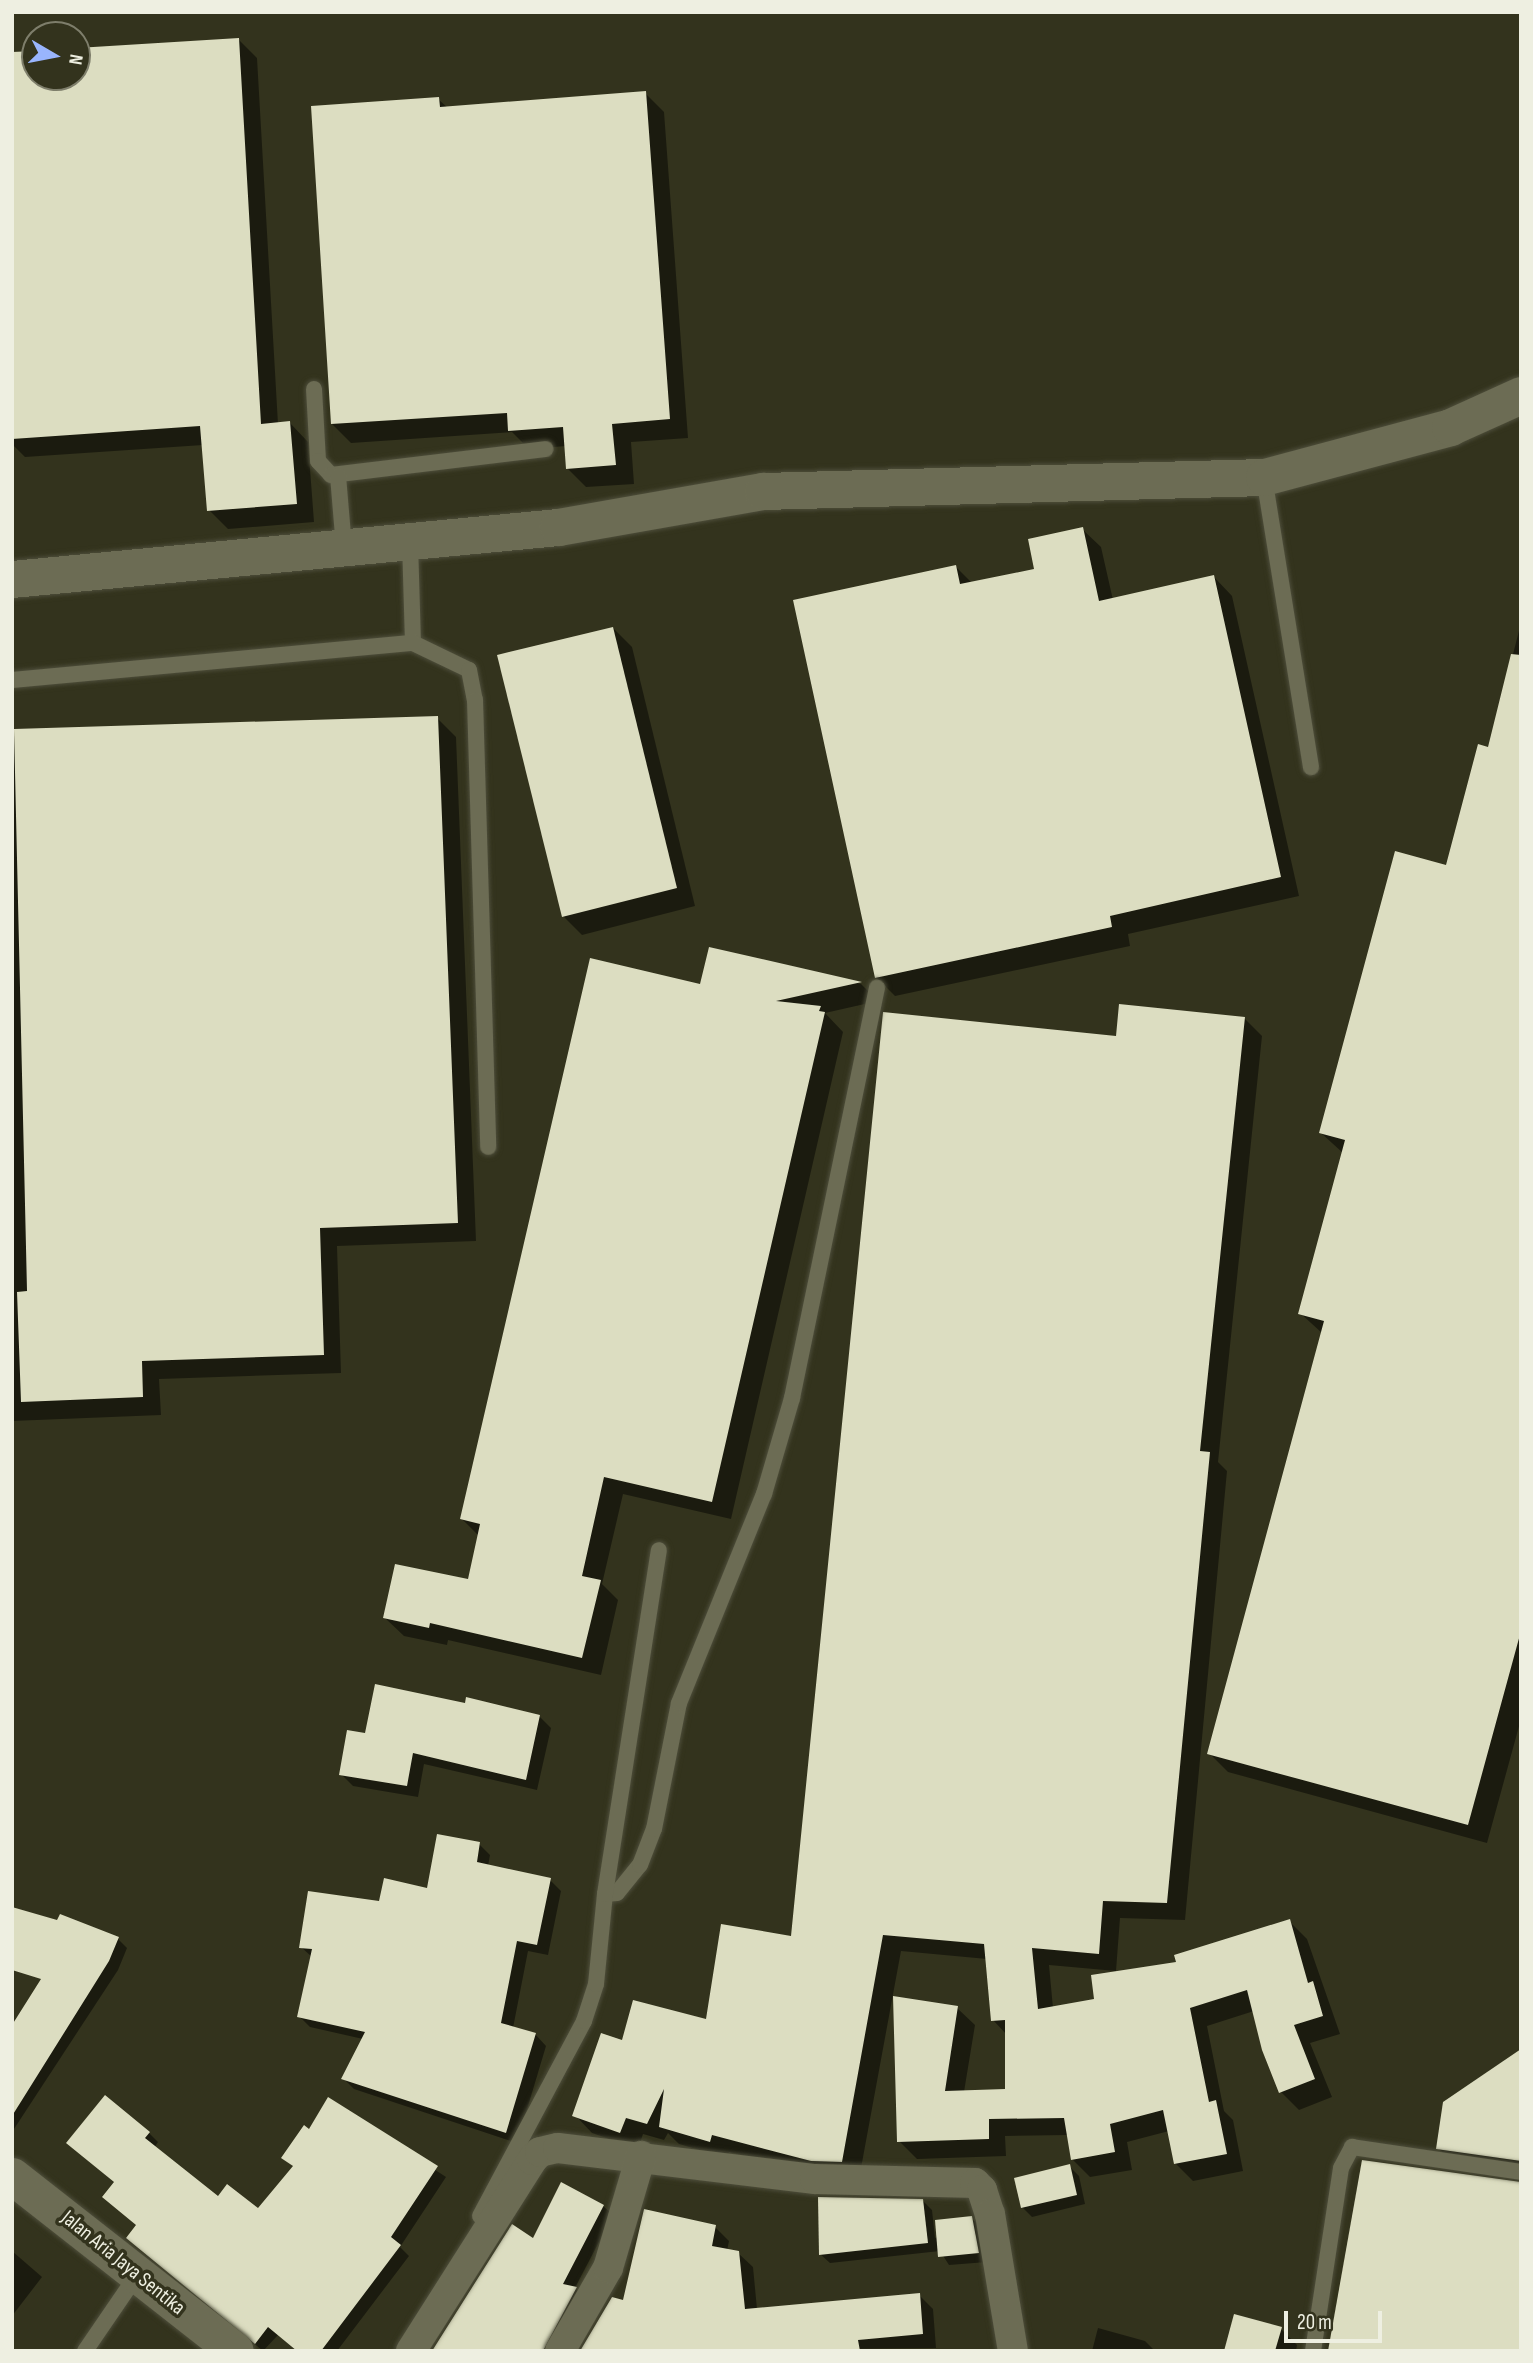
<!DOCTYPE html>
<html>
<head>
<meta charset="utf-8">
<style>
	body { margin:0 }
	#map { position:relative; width:1533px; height:2363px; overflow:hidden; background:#33331d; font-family:"Sofia Sans Condensed",sans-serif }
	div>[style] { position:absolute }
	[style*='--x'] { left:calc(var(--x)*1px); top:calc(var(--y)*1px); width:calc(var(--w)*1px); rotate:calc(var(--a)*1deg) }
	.shadow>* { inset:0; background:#0007 }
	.building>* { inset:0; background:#dcddc1 }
	.roads { filter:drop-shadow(0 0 2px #4e4e3b) drop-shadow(0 0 2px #4e4e3b) }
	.service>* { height:16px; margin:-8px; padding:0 8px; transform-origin:8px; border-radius:8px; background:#6c6c54 }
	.minor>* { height:30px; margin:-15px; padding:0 15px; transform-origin:15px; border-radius:15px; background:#6c6c54 }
	.tertiary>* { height:37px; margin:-18.5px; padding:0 18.5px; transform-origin:18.5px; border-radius:18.5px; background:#6c6c54 }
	span { translate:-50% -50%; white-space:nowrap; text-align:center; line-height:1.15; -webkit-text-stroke:7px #33331d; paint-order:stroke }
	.street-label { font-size:21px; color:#eeefe1 }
	.frame { position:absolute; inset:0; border:14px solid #eeefe1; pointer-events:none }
	.north { position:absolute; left:21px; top:21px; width:70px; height:70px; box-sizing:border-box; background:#33331d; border:2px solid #7e7e6b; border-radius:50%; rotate:100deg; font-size:19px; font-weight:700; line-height:28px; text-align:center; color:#eeefe1 }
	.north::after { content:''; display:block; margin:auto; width:24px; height:32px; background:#99b5fd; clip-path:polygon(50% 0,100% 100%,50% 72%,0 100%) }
	.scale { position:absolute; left:1284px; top:2311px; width:98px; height:32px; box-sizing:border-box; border:4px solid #eeefe1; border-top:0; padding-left:9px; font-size:21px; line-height:24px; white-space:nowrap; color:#eeefe1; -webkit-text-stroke:5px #33331d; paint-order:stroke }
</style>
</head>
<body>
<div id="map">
	<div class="shadow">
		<div style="clip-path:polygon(239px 40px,257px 58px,278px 424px,290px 423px,308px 442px,314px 522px,228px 529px,209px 510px,203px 445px,25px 457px,12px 444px,12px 54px,35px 52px,35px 77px,77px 77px,77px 50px)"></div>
		<div style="clip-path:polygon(645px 93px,664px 112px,688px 438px,631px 442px,634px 484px,586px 487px,567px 468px,566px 446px,529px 449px,512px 432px,351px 443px,332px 424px,438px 99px,448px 108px)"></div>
		<div style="clip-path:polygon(1082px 529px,1101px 547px,1113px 600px,1214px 577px,1232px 596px,1299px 896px,1128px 934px,1130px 946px,895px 996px,876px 977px,956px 567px,972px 583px,1036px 570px)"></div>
		<div style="clip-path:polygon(1521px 623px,1521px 720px,1501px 701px)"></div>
		<div style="clip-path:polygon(613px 628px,632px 647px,695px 906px,582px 935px,563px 916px)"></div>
		<div style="clip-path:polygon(437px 718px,456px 737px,476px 1241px,337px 1246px,341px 1373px,159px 1379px,161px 1415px,12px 1421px,12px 736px)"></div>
		<div style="clip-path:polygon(1521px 758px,1521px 1719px,1487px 1843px,1228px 1772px,1209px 1753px,1322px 1333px,1300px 1313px,1343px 1153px,1321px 1133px,1447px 867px)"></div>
		<div style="clip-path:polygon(710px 949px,861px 984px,878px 1001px,825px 1013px,843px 1032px,731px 1519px,623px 1494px,602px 1584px,618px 1600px,601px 1675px,448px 1640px,447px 1645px,404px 1636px,385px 1618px,469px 1581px,479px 1536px,462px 1519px,701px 986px)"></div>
		<div style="clip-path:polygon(1244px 1018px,1262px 1036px,1218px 1462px,1227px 1471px,1185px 1920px,1120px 1918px,1116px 1971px,1049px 1965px,1053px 2008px,1096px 2001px,1289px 1921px,1307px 1939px,1340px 2034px,1310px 2043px,1332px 2097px,1299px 2110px,1281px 2092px,1254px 2011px,1207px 2026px,1224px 2111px,1233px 2120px,1243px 2171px,1193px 2181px,1175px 2163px,1169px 2131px,1127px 2142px,1132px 2170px,1090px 2177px,1072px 2159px,1068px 2135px,1005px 2136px,1006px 2156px,917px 2159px,899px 2141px,957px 2008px,975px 2025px,964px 2092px,1007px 2091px,1007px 2035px,993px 2020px,987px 1959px,901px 1951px,859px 2179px,830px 2178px,729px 2152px,727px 2158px,679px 2144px,668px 2133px,664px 2140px,643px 2134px,638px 2149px,592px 2133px,575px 2115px,623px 2042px,707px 2021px,793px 1938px,1117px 1038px)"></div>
		<div style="clip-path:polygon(466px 1705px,539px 1716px,551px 1728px,537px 1790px,424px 1764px,418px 1797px,353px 1786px,341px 1774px,367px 1735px)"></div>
		<div style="clip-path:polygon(479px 1844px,490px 1855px,488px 1866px,550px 1880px,561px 1891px,548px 1955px,528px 1951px,513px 2028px,535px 2034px,546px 2046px,517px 2143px,354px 2089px,343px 2078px,363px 2039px,310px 2027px,299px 2016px,312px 1957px,301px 1947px,380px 1903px,428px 1890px)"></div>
		<div style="clip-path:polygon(118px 1939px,127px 1948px,118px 1970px,12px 2132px,12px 2028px)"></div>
		<div style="clip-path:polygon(1521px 2051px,1521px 2177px,1457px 2167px,1438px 2148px)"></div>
		<div style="clip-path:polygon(329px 2100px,446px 2177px,400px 2247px,409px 2256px,337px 2351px,298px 2351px,278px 2335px,263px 2351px,128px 2238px,138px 2226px,104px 2197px,115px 2183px,68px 2143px,149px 2133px,158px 2142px,154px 2148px,218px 2198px,258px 2211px,294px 2167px,284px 2157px,310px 2132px)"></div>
		<div style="clip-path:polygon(1069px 2166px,1079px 2176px,1085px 2204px,1032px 2217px,1022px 2207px)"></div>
		<div style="clip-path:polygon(923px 2201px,932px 2210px,935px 2238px,971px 2218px,981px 2227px,987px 2262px,949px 2265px,940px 2251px,830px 2263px,820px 2254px)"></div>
		<div style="clip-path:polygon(603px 2206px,613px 2215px,575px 2288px,585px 2298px,553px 2351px,434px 2351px,534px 2241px)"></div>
		<div style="clip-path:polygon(715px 2227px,729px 2241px,727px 2251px,738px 2253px,753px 2267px,757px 2309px,919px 2295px,933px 2309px,936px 2348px,582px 2351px,624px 2302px)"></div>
		<div style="clip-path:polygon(12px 2251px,42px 2277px,12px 2316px)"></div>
		<div style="clip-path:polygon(1098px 2328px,1145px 2341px,1155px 2351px,1092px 2351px)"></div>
		<div style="clip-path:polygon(1281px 2329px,1297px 2345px,1296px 2351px,1226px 2351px)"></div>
	</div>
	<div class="building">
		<div style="clip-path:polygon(239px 38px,261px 424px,290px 421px,297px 504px,207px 511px,200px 426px,12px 439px,12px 52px,35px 51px,35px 77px,77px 77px,77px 48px)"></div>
		<div style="clip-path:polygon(646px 91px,670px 419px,612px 424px,616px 465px,566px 469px,563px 427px,508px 431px,507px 413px,331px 424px,311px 106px,439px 97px,440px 107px)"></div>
		<div style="clip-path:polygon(1083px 527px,1099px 601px,1214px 575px,1281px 877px,1110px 916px,1112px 927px,875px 978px,793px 600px,956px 565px,960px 584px,1034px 569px,1028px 539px)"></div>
		<div style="clip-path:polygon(613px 627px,677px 888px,562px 917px,497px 655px)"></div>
		<div style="clip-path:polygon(1511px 654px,1521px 655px,1521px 1631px,1468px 1825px,1207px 1754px,1324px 1321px,1298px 1314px,1345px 1140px,1319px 1133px,1395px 851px,1446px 865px,1478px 744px,1488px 747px)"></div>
		<div style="clip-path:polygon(438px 716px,458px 1223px,320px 1228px,324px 1355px,142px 1361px,143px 1397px,21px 1402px,17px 1292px,27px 1291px,14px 729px)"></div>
		<div style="clip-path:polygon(709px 947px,862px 982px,776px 1001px,821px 1006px,819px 1011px,825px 1012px,712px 1502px,604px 1477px,582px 1576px,601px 1580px,582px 1658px,430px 1623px,429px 1628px,383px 1618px,395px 1564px,468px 1579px,480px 1524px,460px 1519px,590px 958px,700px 984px)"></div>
		<div style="clip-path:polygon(1119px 1004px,1245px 1017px,1200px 1451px,1210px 1452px,1167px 1903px,1103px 1901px,1099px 1954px,1032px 1948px,1038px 2009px,1094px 1999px,1091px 1975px,1176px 1962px,1174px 1955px,1290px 1919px,1308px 1983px,1313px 1981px,1323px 2016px,1294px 2025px,1315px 2079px,1279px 2093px,1262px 2050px,1247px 1990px,1190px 2008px,1209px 2102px,1216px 2100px,1227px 2154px,1174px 2164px,1163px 2110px,1110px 2124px,1115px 2152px,1071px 2160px,1064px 2118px,989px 2119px,989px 2139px,897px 2142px,893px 1996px,958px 2006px,945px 2091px,1005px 2089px,1005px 2020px,991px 2021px,984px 1944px,883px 1935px,842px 2162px,811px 2161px,712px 2135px,710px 2142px,659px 2127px,664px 2089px,647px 2124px,626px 2118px,620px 2133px,572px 2116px,601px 2033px,622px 2040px,633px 2000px,706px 2019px,721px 1924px,791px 1936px,883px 1012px,1116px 1036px)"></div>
		<div style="clip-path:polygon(375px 1684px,465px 1703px,466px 1697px,540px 1715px,526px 1780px,413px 1753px,407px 1786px,339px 1775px,347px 1730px,365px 1733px)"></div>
		<div style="clip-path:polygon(437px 1834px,480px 1842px,477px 1862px,551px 1878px,537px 1945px,517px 1941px,501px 2023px,536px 2033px,506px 2133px,341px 2079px,365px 2032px,297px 2017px,312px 1949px,299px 1948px,308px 1891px,379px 1901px,384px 1878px,427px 1888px)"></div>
		<div style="clip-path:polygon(12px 1907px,57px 1920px,60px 1914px,119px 1937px,109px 1961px,12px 2116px,12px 2025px,41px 1979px,12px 1970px)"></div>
		<div style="clip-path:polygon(1521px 2049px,1521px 2161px,1436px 2149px,1443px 2102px)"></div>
		<div style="clip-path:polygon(105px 2095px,150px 2132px,145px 2138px,218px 2196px,227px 2184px,258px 2208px,293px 2166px,281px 2158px,304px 2125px,309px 2129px,328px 2097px,438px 2166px,391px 2237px,401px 2245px,321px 2351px,297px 2351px,268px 2327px,255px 2344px,126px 2238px,136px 2225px,102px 2197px,114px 2182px,66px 2143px)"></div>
		<div style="clip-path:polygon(1362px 2160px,1521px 2182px,1521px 2351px,1328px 2351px)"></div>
		<div style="clip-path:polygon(1070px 2164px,1077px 2195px,1021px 2208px,1014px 2178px)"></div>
		<div style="clip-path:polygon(561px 2182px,604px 2205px,563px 2284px,577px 2287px,543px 2351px,432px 2351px,512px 2224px,533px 2238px)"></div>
		<div style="clip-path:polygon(818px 2197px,923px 2199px,928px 2243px,819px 2255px)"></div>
		<div style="clip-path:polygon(644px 2209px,716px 2225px,712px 2246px,739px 2251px,745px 2309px,920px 2293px,923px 2334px,858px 2340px,860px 2351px,580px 2351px,612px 2297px,623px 2300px)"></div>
		<div style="clip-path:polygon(972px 2216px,979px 2253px,938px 2257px,935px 2220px)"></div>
		<div style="clip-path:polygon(1234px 2314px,1282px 2327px,1275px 2351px,1224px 2351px)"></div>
	</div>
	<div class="roads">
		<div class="service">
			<div style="--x:314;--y:389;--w:72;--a:86.8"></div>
			<div style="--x:318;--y:461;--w:19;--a:47"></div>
			<div style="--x:331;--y:475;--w:216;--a:-6.9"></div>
			<div style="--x:338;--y:476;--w:72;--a:85.2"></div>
			<div style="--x:1264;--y:477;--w:294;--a:80.8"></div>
			<div style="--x:410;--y:542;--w:101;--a:88.3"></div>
			<div style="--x:413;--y:643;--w:62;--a:25.7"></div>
			<div style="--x:469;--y:670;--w:31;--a:79"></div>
			<div style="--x:475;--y:700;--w:447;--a:88.3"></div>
			<div style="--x:12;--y:680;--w:403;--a:-5.3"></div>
			<div style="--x:605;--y:1894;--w:12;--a:-5"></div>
			<div style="--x:617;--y:1893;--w:36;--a:-51"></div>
			<div style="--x:640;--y:1865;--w:39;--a:-69"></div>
			<div style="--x:654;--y:1829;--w:128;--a:-78.8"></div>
			<div style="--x:679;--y:1703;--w:226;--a:-67.9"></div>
			<div style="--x:764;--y:1494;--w:100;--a:-73.7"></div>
			<div style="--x:792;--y:1398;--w:419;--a:-78.3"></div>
			<div style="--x:480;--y:2216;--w:221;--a:-61.9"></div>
			<div style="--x:584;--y:2021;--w:39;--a:-72"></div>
			<div style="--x:596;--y:1984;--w:90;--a:-84.3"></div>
			<div style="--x:605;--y:1894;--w:348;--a:-81.1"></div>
			<div style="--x:85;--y:2351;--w:92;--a:-55.6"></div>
			<div style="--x:1313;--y:2351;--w:185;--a:-81.3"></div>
			<div style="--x:1341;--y:2168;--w:24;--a:-62"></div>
			<div style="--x:1352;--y:2147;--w:171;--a:8.4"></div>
		</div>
		<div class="minor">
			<div style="--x:411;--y:2351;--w:226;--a:-57.6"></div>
			<div style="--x:532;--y:2160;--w:11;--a:-45"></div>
			<div style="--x:540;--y:2152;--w:18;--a:-13"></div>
			<div style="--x:558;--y:2148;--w:259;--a:6.9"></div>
			<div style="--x:815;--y:2179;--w:160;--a:1.4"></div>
			<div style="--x:975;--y:2183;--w:10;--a:45"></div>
			<div style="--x:982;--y:2190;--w:25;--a:72"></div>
			<div style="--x:990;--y:2214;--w:139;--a:80.5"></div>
			<div style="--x:560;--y:2351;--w:96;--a:-60"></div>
			<div style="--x:608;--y:2268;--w:117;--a:-73.6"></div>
		</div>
		<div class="tertiary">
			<div style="--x:12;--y:579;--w:548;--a:-5.44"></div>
			<div style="--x:558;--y:527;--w:208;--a:-10"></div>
			<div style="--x:763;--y:491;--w:501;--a:-1.6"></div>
			<div style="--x:1264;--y:477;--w:193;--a:-15"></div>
			<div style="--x:1450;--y:427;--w:78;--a:-24.3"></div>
			<div style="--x:12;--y:2176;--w:283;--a:38.1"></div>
		</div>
	</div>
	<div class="street-label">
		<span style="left:123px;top:2263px;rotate:39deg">Jalan Aria Jaya Sentika</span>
	</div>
	<div class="frame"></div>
	<div class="north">N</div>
	<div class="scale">20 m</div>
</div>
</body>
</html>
